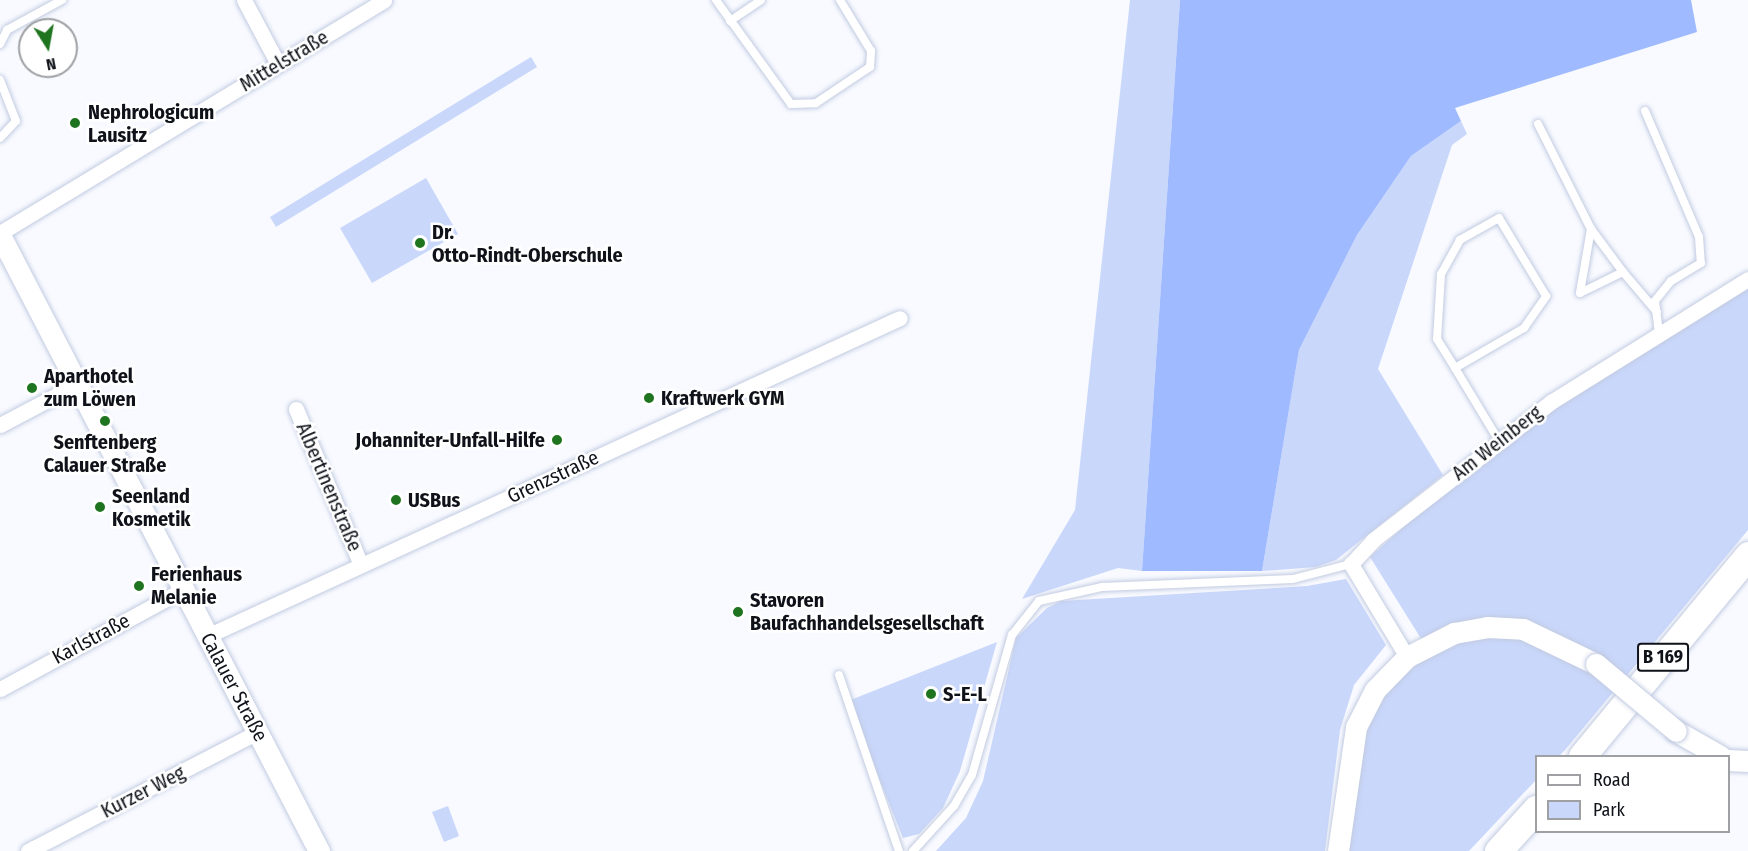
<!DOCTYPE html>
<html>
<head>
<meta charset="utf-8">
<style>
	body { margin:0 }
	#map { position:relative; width:1748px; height:851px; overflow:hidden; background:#f8faff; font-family:"Fira Sans Condensed",sans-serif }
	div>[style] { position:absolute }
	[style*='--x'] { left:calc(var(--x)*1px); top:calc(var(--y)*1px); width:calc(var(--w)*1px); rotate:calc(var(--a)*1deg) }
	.green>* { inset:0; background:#c9d7fb }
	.forest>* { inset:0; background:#a0baff }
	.roads { filter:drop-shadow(0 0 2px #c2cbe1) drop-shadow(0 0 2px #c2cbe1) }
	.lane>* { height:8px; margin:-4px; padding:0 4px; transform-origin:4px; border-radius:4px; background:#fff }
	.street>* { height:15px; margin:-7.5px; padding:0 7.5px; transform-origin:7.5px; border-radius:7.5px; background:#fff }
	.secondary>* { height:21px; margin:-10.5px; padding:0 10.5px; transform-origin:10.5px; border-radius:10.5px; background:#fff }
	.highway>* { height:27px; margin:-13.5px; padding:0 13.5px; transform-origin:13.5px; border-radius:13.5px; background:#fff }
	.bridges { filter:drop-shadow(0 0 2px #c2cbe1) drop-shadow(0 0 2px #c2cbe1) }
	.secondary-bridge>* { height:21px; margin:-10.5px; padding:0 10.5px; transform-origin:10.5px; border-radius:10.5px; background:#fff }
	.dots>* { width:16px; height:16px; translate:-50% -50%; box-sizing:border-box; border:3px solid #fff; border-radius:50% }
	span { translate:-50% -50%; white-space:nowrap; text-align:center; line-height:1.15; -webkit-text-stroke:5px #fff; paint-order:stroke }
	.shield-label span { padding:2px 4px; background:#fff; border:2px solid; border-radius:4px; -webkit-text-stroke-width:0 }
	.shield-label { font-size:18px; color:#0f1219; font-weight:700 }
	.street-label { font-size:20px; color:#0f1219 }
	.poi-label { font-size:20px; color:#0f1219; font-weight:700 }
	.left { translate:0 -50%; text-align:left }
	.right { translate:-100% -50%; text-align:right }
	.legend { position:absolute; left:1535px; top:755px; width:195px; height:78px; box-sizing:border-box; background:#fff; border:2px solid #9fa0a3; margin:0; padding:8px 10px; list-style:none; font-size:18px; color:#0f1219 }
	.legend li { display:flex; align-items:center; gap:12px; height:30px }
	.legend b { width:30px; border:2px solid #9fa0a3 }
	.north { position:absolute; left:18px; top:18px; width:60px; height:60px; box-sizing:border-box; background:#fff; border:2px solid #9fa0a3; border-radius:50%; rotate:169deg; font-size:16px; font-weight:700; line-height:24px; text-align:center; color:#0f1219 }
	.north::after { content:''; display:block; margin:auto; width:21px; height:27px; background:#1f7420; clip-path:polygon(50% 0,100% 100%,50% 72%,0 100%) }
</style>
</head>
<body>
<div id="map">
	<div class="green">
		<div style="clip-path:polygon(1130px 0,1180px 0,1142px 571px,1118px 568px,1022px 599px,1075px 510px)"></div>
		<div style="clip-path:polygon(531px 57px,537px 67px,276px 227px,270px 217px)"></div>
		<div style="clip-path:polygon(1461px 121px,1467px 134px,1452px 145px,1378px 369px,1443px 475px,1336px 560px,1316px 567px,1262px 571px,1299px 350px,1357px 235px,1411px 156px)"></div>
		<div style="clip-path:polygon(426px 178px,458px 234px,372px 283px,340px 228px)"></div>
		<div style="clip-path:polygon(1748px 279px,1748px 530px,1565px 750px,1559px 756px,1536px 756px,1536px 780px,1469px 851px,1349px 851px,1366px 731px,1384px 693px,1430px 653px,1370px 557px,1499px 441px)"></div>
		<div style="clip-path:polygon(1346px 579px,1386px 645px,1354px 685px,1340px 730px,1325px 851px,936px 851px,966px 818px,983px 781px,1016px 638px,1047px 608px,1061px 601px,1307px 586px)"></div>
		<div style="clip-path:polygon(997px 642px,960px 771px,943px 808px,919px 834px,903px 838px,848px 701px)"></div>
		<div style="clip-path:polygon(448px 806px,459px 836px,444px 842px,432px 812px)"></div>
	</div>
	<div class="forest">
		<div style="clip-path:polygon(1180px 0,1691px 0,1697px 32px,1455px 108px,1461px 121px,1411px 156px,1357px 235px,1299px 350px,1262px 571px,1142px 571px)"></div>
	</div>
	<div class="roads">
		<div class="lane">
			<div style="--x:716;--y:0;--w:128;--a:54.2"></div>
			<div style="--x:791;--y:104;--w:25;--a:-2"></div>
			<div style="--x:816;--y:103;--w:65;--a:-33.7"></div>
			<div style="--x:870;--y:67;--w:16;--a:-86"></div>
			<div style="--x:871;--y:51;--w:60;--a:-121.3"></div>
			<div style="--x:730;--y:21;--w:37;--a:-34"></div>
			<div style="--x:0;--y:44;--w:16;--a:-63"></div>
			<div style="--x:7;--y:30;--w:63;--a:-28.6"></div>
			<div style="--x:0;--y:80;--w:44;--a:68.7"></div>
			<div style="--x:16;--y:121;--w:23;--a:133"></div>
			<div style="--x:1645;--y:111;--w:137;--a:66.8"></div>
			<div style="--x:1699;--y:237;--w:26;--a:86"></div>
			<div style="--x:1701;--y:263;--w:35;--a:149"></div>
			<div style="--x:1671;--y:281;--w:26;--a:129"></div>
			<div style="--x:1655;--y:301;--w:33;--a:83"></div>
			<div style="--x:1538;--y:124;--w:118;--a:63.2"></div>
			<div style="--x:1591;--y:229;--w:65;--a:99.8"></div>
			<div style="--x:1580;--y:293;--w:48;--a:-26"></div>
			<div style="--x:1623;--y:272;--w:52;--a:49.6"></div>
			<div style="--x:1591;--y:229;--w:54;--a:53.3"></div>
			<div style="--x:1455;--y:368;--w:80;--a:-30.1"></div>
			<div style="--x:1524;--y:328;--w:39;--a:-55"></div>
			<div style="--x:1546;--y:296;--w:91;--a:-121.1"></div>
			<div style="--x:1499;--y:218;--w:45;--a:150.6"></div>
			<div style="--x:1460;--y:240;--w:39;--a:119"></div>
			<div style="--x:1441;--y:274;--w:65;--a:93.5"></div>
			<div style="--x:1437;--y:339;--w:34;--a:58"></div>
			<div style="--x:1455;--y:368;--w:85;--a:58.9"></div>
			<div style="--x:839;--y:675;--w:186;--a:71.2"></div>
			<div style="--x:913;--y:851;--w:61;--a:-47.7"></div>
			<div style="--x:954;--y:806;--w:36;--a:-60"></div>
			<div style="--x:972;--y:775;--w:146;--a:-74.1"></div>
			<div style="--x:1012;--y:635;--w:43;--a:-51.5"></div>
			<div style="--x:1039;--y:601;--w:65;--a:-12.5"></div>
			<div style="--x:1102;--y:587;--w:191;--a:-2.4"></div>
			<div style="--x:1293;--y:579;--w:60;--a:-14.5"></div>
		</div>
		<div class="street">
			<div style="--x:244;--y:0;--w:72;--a:62"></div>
			<div style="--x:0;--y:233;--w:449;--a:-31.2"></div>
			<div style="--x:296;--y:409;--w:169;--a:67.4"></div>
			<div style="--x:0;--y:425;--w:86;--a:-27.8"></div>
			<div style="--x:207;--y:636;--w:762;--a:-24.65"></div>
			<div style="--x:1407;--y:657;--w:109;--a:-121.1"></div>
			<div style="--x:1351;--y:564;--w:33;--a:-47"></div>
			<div style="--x:1373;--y:540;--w:225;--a:-37.8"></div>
			<div style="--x:1551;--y:402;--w:232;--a:-32"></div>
			<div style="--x:0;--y:689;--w:207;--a:-28.5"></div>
			<div style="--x:28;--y:851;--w:259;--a:-27.4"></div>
		</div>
		<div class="secondary">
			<div style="--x:0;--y:235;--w:694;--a:62.62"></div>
			<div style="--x:1676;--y:731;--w:51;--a:29.6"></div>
			<div style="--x:1728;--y:760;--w:20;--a:3"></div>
			<div style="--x:1338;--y:851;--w:125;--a:-81.7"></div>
			<div style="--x:1356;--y:727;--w:42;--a:-62.8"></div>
			<div style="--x:1375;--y:690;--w:46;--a:-45.9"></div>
			<div style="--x:1407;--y:657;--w:53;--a:-27.1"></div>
			<div style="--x:1454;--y:633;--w:34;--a:-10"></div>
			<div style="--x:1487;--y:627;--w:36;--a:3"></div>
			<div style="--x:1523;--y:629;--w:81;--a:25.6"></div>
		</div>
		<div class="highway">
			<div style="--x:1582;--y:756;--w:261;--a:-50.4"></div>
			<div style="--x:1498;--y:851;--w:57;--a:-47.9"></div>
		</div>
	</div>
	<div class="bridges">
		<div class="secondary-bridge">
			<div style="--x:1596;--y:664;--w:104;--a:39.9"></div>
		</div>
	</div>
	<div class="dots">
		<div style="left:75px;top:123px;background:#1f7420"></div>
		<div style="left:420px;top:243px;background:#1f7420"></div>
		<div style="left:32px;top:388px;background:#1f7420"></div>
		<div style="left:649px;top:398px;background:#1f7420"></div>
		<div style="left:105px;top:421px;background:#1f7420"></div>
		<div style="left:557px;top:440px;background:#1f7420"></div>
		<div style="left:396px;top:500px;background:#1f7420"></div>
		<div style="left:100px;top:507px;background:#1f7420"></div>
		<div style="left:139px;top:586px;background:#1f7420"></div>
		<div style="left:738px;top:612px;background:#1f7420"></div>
		<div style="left:931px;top:694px;background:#1f7420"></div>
	</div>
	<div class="shield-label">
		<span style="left:1663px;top:657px">B 169</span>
	</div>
	<div class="street-label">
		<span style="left:284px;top:61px;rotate:-31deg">Mittelstraße</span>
		<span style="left:1497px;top:443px;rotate:-38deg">Am Weinberg</span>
		<span style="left:553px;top:477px;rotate:-25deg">Grenzstraße</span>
		<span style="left:329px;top:487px;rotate:67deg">Albertinenstraße</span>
		<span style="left:91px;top:639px;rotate:-28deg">Karlstraße</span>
		<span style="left:234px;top:687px;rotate:62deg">Calauer Straße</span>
		<span style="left:143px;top:792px;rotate:-27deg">Kurzer Weg</span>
	</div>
	<div class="poi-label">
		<span class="left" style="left:88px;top:124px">Nephrologicum<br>Lausitz</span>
		<span class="left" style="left:432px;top:244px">Dr.<br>Otto-Rindt-Oberschule</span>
		<span class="left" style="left:44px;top:388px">Aparthotel<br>zum Löwen</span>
		<span class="left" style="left:661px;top:398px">Kraftwerk GYM</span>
		<span class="right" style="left:545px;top:440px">Johanniter-Unfall-Hilfe</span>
		<span style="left:105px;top:454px">Senftenberg<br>Calauer Straße</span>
		<span class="left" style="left:112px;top:508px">Seenland<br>Kosmetik</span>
		<span class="left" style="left:408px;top:500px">USBus</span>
		<span class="left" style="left:151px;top:586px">Ferienhaus<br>Melanie</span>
		<span class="left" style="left:750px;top:612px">Stavoren<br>Baufachhandelsgesellschaft</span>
		<span class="left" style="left:943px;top:694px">S-E-L</span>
	</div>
	<ul class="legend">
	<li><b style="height:8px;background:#fff"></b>Road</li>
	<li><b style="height:16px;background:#c9d7fb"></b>Park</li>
	</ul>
	<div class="north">N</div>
</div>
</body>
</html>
